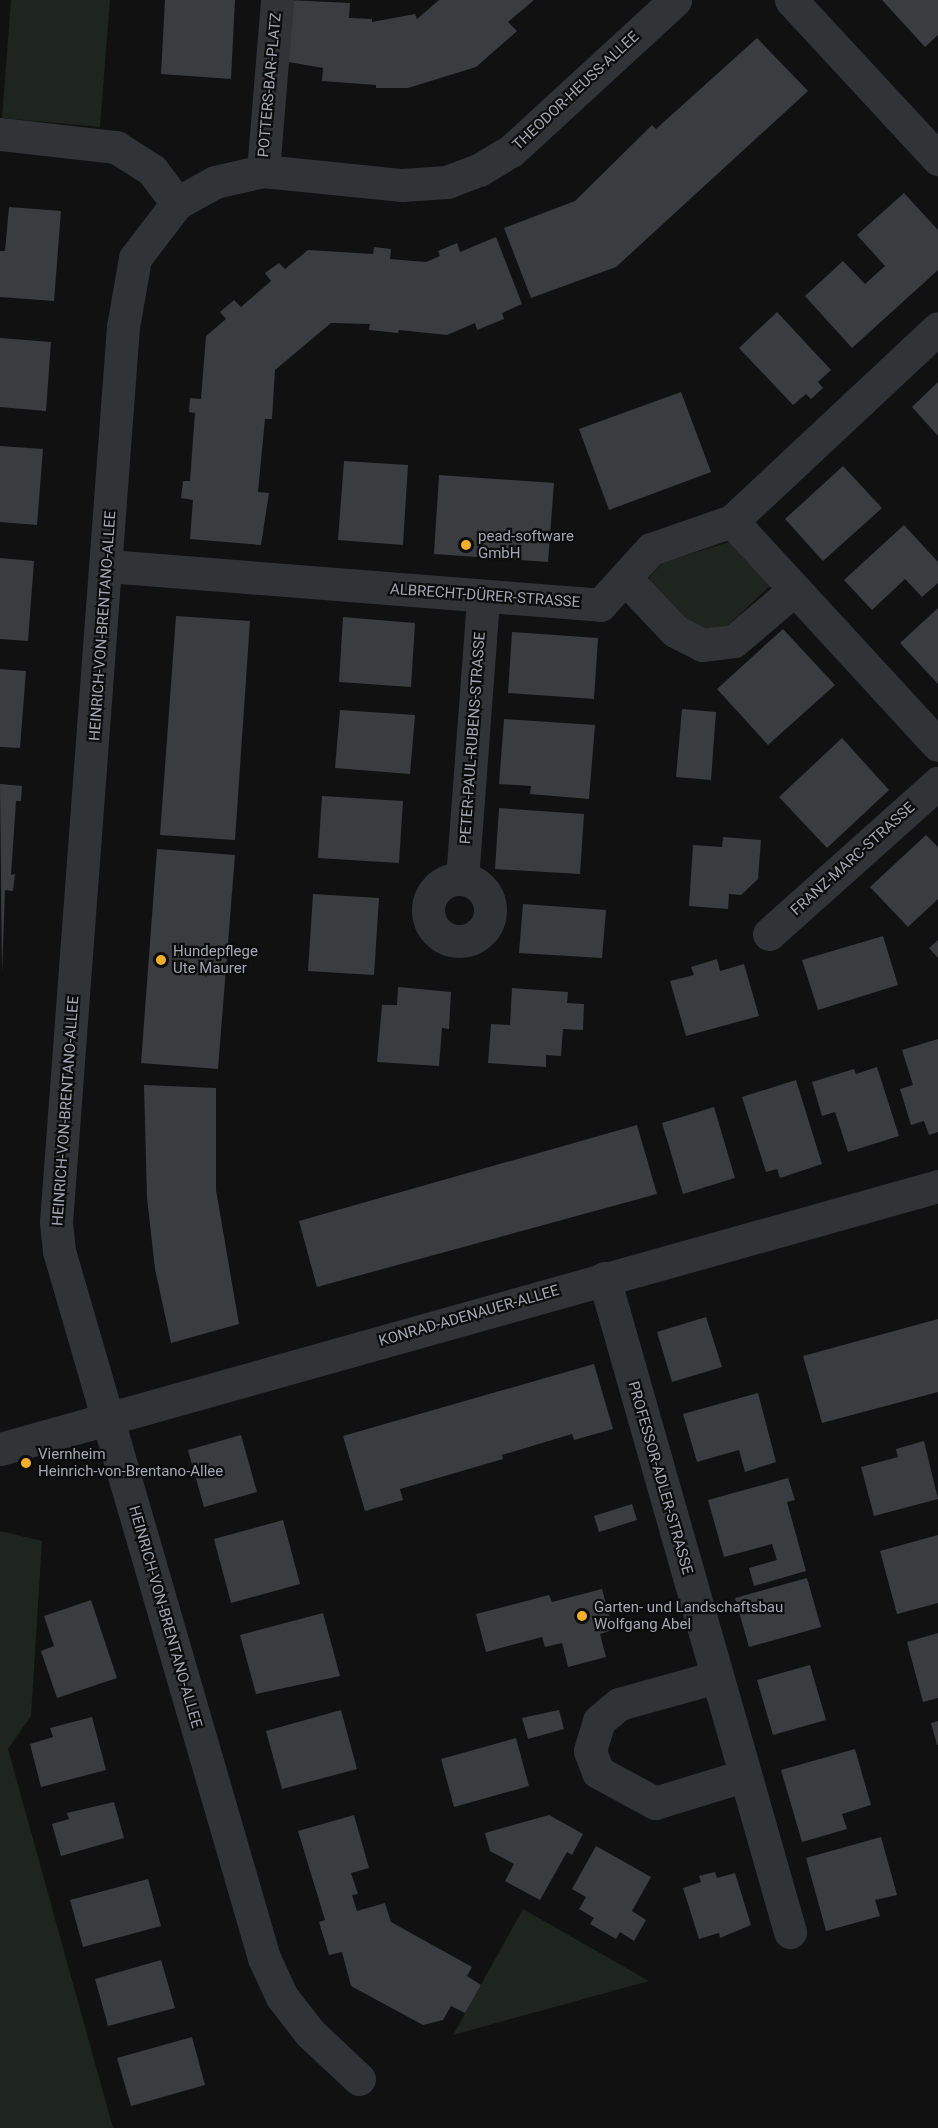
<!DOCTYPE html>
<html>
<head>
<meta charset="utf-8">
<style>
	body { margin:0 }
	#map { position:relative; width:938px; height:2128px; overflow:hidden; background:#111112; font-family:Roboto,sans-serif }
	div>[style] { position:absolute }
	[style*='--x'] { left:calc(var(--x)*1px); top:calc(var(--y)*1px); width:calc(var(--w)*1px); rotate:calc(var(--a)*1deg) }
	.green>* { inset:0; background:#1d251e }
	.building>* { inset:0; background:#3b3c3f }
	.minor>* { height:33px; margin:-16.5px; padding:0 16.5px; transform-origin:16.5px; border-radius:16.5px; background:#323337 }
	.minor>.ring { margin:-16.5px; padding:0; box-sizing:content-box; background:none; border:33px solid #323337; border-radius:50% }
	.dots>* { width:16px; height:16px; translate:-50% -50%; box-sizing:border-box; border:3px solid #0c0c0d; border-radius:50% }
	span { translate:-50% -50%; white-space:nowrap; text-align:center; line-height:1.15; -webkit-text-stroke:4.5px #0c0c0d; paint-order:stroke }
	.street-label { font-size:15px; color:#a2a7b3 }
	.poi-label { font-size:15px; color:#a2a7b3 }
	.left { translate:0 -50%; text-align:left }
</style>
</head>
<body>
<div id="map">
	<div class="green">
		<div style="clip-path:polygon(11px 0,110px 0,100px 127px,2px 118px)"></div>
		<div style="clip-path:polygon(729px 542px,770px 586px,723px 630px,686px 628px,643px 585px,663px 562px)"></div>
		<div style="clip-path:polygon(0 1531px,42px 1541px,31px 1716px,8px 1749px,113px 2128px,0 2128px)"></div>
		<div style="clip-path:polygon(523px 1909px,649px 1981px,453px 2035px)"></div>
	</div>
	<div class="building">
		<div style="clip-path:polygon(165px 0,235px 0,231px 79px,161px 74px)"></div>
		<div style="clip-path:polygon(288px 0,350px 3px,349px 18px,372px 19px,372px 22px,415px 14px,417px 19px,439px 0,534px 0,508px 22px,517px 31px,476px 67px,408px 88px,376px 88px,376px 85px,322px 81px,323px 68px,283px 61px)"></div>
		<div style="clip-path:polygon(882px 0,938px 0,938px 35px,925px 47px)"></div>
		<div style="clip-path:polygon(757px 38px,808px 91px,616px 267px,531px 298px,504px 228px,575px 201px,652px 125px,656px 129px)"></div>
		<div style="clip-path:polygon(904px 193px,938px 230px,938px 270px,852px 348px,805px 296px,843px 261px,865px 284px,885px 266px,857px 235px)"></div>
		<div style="clip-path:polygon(9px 207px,61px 211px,54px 301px,0 297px,0 251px,5px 251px)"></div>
		<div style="clip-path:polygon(496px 237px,522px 304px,502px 313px,504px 319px,477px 330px,475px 323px,447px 335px,399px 330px,398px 333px,369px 330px,370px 324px,331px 323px,275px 370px,272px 419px,265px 419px,258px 492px,269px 493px,261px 545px,190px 539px,193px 500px,181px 498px,183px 481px,190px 481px,192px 453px,195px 413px,189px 412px,190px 398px,201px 399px,206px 336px,226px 319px,220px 312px,234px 300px,241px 307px,271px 281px,265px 273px,279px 263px,285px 269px,308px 250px,373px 254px,374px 247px,391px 249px,390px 259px,426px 262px,440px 256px,438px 251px,457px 243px,460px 252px)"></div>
		<div style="clip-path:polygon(777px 312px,831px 370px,818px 382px,823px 388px,811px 399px,806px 394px,793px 405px,739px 348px)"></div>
		<div style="clip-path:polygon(0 338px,51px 342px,46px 411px,0 407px)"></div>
		<div style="clip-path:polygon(938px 382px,938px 436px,912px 407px)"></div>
		<div style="clip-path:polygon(681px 392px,711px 472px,609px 510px,579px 429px)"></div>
		<div style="clip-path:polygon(0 446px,43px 449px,37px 525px,0 522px)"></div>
		<div style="clip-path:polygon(344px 461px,408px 465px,403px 545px,338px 540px)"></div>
		<div style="clip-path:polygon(843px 466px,882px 508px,823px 561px,785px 519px)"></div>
		<div style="clip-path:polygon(439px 475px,554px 483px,548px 562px,434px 554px)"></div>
		<div style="clip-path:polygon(904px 525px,938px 562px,938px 583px,922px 597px,905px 579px,872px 610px,844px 580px)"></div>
		<div style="clip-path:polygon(0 558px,34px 561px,28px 641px,0 639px)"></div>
		<div style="clip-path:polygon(938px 608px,938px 684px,900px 643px)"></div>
		<div style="clip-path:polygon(176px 616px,250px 621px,235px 840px,160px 835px)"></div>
		<div style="clip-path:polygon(343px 617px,415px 623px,411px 687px,339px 682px)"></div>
		<div style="clip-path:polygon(783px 629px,835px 685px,768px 745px,717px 689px)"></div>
		<div style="clip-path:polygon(512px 632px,598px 638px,594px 699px,508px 693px)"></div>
		<div style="clip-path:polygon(0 669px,26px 671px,20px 748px,0 747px)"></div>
		<div style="clip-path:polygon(682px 709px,716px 712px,711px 780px,676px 777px)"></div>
		<div style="clip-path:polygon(340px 710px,415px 715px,410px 774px,335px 768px)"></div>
		<div style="clip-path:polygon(504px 719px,595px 725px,589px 799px,530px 794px,531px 786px,499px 784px)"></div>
		<div style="clip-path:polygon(842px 738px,889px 790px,827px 848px,779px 797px)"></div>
		<div style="clip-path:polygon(0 784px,22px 786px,21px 801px,16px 801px,11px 875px,15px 874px,13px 891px,5px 890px,2px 974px)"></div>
		<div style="clip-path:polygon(322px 796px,403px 801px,399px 863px,318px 858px)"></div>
		<div style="clip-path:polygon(499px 808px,584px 814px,580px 874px,495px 869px)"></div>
		<div style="clip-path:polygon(926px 835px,938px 847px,938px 899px,908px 927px,870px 887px)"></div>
		<div style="clip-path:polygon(723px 837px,761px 840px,758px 879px,741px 895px,729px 894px,728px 909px,689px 906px,693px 845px,722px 847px)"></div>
		<div style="clip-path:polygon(157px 849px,235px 855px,218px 1069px,141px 1063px)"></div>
		<div style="clip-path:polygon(313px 894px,379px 898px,374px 975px,308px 971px)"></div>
		<div style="clip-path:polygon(523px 904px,606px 910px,602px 958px,519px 953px)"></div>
		<div style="clip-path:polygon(883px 936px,898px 985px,818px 1010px,802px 960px)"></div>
		<div style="clip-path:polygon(938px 940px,938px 958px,929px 948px)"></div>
		<div style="clip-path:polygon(717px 959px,720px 971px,744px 964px,759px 1016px,686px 1036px,670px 981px,694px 975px,691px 967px)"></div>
		<div style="clip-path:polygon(398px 987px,451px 992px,449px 1029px,442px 1028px,439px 1066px,377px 1062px,382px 1005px,397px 1005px)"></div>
		<div style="clip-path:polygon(512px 988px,568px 992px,567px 1003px,584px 1004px,583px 1030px,563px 1029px,561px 1056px,546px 1055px,546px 1067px,488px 1063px,491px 1024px,510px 1025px)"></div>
		<div style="clip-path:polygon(938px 1039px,938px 1132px,929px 1135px,924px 1121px,911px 1125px,900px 1089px,913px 1085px,902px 1050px)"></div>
		<div style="clip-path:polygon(877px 1067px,899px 1136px,848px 1152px,835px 1112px,822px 1116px,812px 1082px,854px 1069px,856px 1074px)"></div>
		<div style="clip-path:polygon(796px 1080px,822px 1164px,780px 1178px,777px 1169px,766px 1172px,742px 1097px)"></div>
		<div style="clip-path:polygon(144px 1085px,216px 1088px,216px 1190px,239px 1324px,171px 1343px,155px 1269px,147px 1198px)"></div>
		<div style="clip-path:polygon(714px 1107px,735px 1178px,683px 1194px,662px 1123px)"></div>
		<div style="clip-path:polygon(637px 1125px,657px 1194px,317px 1287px,299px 1221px)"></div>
		<div style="clip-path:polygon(706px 1317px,722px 1367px,672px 1382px,657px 1332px)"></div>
		<div style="clip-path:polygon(938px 1319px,938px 1392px,822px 1423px,803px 1356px)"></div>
		<div style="clip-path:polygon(594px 1364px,613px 1429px,574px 1440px,572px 1434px,502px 1455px,503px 1459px,400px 1489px,403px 1500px,365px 1511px,343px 1436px)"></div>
		<div style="clip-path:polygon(758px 1393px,776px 1462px,745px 1472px,739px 1450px,697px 1462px,683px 1414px)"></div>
		<div style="clip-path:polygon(241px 1435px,257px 1492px,204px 1507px,188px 1450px)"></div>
		<div style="clip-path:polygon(924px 1441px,938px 1499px,874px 1516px,861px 1467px,898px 1457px,896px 1449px)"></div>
		<div style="clip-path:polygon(788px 1478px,795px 1500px,787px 1502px,806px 1571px,754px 1586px,749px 1568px,777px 1560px,772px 1544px,724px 1557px,708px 1500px)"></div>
		<div style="clip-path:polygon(632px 1504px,637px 1520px,599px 1532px,594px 1516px)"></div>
		<div style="clip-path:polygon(283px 1520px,300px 1584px,231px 1603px,214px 1539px)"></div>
		<div style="clip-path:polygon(938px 1535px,938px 1603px,897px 1614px,880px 1551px)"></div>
		<div style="clip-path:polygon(807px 1578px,821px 1627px,749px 1647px,735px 1598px)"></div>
		<div style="clip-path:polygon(602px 1589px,613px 1630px,600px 1634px,606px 1657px,568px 1667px,562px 1643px,545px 1647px,542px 1637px,486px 1652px,476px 1614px,549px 1595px,552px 1602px)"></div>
		<div style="clip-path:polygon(91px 1600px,117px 1678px,57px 1698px,41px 1651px,54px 1646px,44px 1616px)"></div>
		<div style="clip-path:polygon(323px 1613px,340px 1676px,256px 1694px,240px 1635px)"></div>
		<div style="clip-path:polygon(938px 1633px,938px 1698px,923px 1702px,907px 1642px)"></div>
		<div style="clip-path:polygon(810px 1665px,826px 1720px,773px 1735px,757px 1680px)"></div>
		<div style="clip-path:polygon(341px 1710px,357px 1769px,282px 1789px,266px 1731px)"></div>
		<div style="clip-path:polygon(559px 1710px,564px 1729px,528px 1739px,522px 1718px)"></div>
		<div style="clip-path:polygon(92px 1717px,106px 1770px,41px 1787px,30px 1744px,53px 1737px,50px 1728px)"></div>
		<div style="clip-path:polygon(938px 1721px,938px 1745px,937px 1745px,931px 1723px)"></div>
		<div style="clip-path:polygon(516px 1738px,529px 1786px,454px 1807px,441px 1759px)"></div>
		<div style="clip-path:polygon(855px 1749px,871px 1805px,842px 1814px,847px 1829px,802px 1842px,781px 1770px)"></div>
		<div style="clip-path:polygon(114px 1802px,124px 1838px,61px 1856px,52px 1824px,69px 1819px,67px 1813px)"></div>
		<div style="clip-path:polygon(354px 1815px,369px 1868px,351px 1873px,358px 1894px,352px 1895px,357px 1911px,385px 1903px,391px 1922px,472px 1967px,467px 1976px,481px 1985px,465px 2013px,451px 2006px,443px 2020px,423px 2025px,351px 1986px,342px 1952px,329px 1955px,319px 1922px,325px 1920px,298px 1831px)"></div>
		<div style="clip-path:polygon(549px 1815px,583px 1834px,572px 1855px,567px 1852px,540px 1900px,505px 1881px,514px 1864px,490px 1851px,485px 1833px)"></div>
		<div style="clip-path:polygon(881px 1837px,897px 1895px,875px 1900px,880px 1916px,826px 1931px,806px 1858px)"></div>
		<div style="clip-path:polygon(596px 1846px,651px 1877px,632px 1911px,646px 1920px,634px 1941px,620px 1932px,616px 1939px,590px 1924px,594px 1918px,579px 1909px,586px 1897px,572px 1889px)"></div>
		<div style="clip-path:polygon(715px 1872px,717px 1878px,735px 1873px,751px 1925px,720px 1938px,719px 1933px,699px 1939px,683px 1888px,701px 1882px,699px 1876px)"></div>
		<div style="clip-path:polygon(148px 1879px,161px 1926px,83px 1947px,70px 1900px)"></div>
		<div style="clip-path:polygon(161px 1960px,175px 2008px,108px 2026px,95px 1979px)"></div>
		<div style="clip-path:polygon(192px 2037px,205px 2085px,131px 2106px,117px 2058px)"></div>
	</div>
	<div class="minor">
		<div style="--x:791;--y:0;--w:217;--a:47.2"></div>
		<div style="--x:0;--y:134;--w:117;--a:6.4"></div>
		<div style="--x:116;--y:147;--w:43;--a:32.6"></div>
		<div style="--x:152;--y:170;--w:41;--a:52.9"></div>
		<div style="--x:263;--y:171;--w:172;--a:-85.3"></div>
		<div style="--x:732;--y:521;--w:304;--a:47.4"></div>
		<div style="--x:108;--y:566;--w:494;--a:4.5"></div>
		<div style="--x:600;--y:605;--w:76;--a:-47.7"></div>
		<div style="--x:651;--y:549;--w:86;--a:-19.1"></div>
		<div style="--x:732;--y:521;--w:282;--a:-43.1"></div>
		<div style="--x:626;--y:579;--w:71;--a:46.7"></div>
		<div style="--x:675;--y:631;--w:30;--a:27"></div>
		<div style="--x:702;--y:645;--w:32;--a:-7"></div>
		<div style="--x:734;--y:641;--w:79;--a:-40.4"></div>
		<div class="ring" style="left:428px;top:879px;width:29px;height:29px"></div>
		<div style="--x:462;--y:879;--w:283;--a:-85.7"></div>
		<div style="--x:769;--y:934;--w:227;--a:-41.8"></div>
		<div style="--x:604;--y:1278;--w:680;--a:74.12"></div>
		<div style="--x:0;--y:1449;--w:974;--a:-15.66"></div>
		<div style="--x:716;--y:1677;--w:101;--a:164.4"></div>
		<div style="--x:619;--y:1704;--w:26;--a:140"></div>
		<div style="--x:599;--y:1721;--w:31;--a:107"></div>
		<div style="--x:590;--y:1751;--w:22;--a:69"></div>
		<div style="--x:598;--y:1772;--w:65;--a:28.5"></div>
		<div style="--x:655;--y:1803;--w:92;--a:-17.1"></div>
		<div style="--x:359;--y:2079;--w:67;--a:-136.8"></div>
		<div style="--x:310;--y:2033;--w:46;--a:-127.9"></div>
		<div style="--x:282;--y:1997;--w:43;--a:-114.8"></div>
		<div style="--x:264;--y:1958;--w:736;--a:-106.17"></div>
		<div style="--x:59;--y:1251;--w:29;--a:-96"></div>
		<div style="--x:56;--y:1222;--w:898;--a:-85.72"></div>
		<div style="--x:123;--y:327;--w:70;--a:-80.1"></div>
		<div style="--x:135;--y:258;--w:69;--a:-52.6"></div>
		<div style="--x:177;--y:203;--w:43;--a:-28.9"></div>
		<div style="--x:215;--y:182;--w:49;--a:-12.9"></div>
		<div style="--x:263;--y:171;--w:140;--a:5.8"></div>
		<div style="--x:402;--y:185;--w:45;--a:-3.8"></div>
		<div style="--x:447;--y:182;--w:34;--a:-21"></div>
		<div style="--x:479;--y:170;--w:37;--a:-31"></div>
		<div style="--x:511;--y:151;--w:223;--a:-42.6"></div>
	</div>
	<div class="dots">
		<div style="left:466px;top:545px;background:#f2af29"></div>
		<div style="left:161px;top:960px;background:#f2af29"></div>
		<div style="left:26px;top:1463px;background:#f2af29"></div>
		<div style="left:582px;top:1616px;background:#f2af29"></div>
	</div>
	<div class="street-label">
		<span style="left:270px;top:85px;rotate:-85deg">POTTERS-BAR-PLATZ</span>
		<span style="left:576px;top:91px;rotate:-43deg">THEODOR-HEUSS-ALLEE</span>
		<span style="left:485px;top:596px;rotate:4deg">ALBRECHT-DÜRER-STRASSE</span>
		<span style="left:103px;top:626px;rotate:-86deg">HEINRICH-VON-BRENTANO-ALLEE</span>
		<span style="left:473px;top:738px;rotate:-86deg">PETER-PAUL-RUBENS-STRASSE</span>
		<span style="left:853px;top:859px;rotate:-42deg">FRANZ-MARC-STRASSE</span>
		<span style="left:66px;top:1111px;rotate:-86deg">HEINRICH-VON-BRENTANO-ALLEE</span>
		<span style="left:469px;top:1316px;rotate:-16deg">KONRAD-ADENAUER-ALLEE</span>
		<span style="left:660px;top:1478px;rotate:74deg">PROFESSOR-ADLER-STRASSE</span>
		<span style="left:165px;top:1617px;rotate:74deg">HEINRICH-VON-BRENTANO-ALLEE</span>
	</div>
	<div class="poi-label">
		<span class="left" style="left:478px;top:545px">pead-software<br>GmbH</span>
		<span class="left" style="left:173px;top:960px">Hundepflege<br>Ute Maurer</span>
		<span class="left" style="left:38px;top:1463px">Viernheim<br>Heinrich-von-Brentano-Allee</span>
		<span class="left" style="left:594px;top:1616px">Garten- und Landschaftsbau<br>Wolfgang Abel</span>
	</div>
</div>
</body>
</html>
